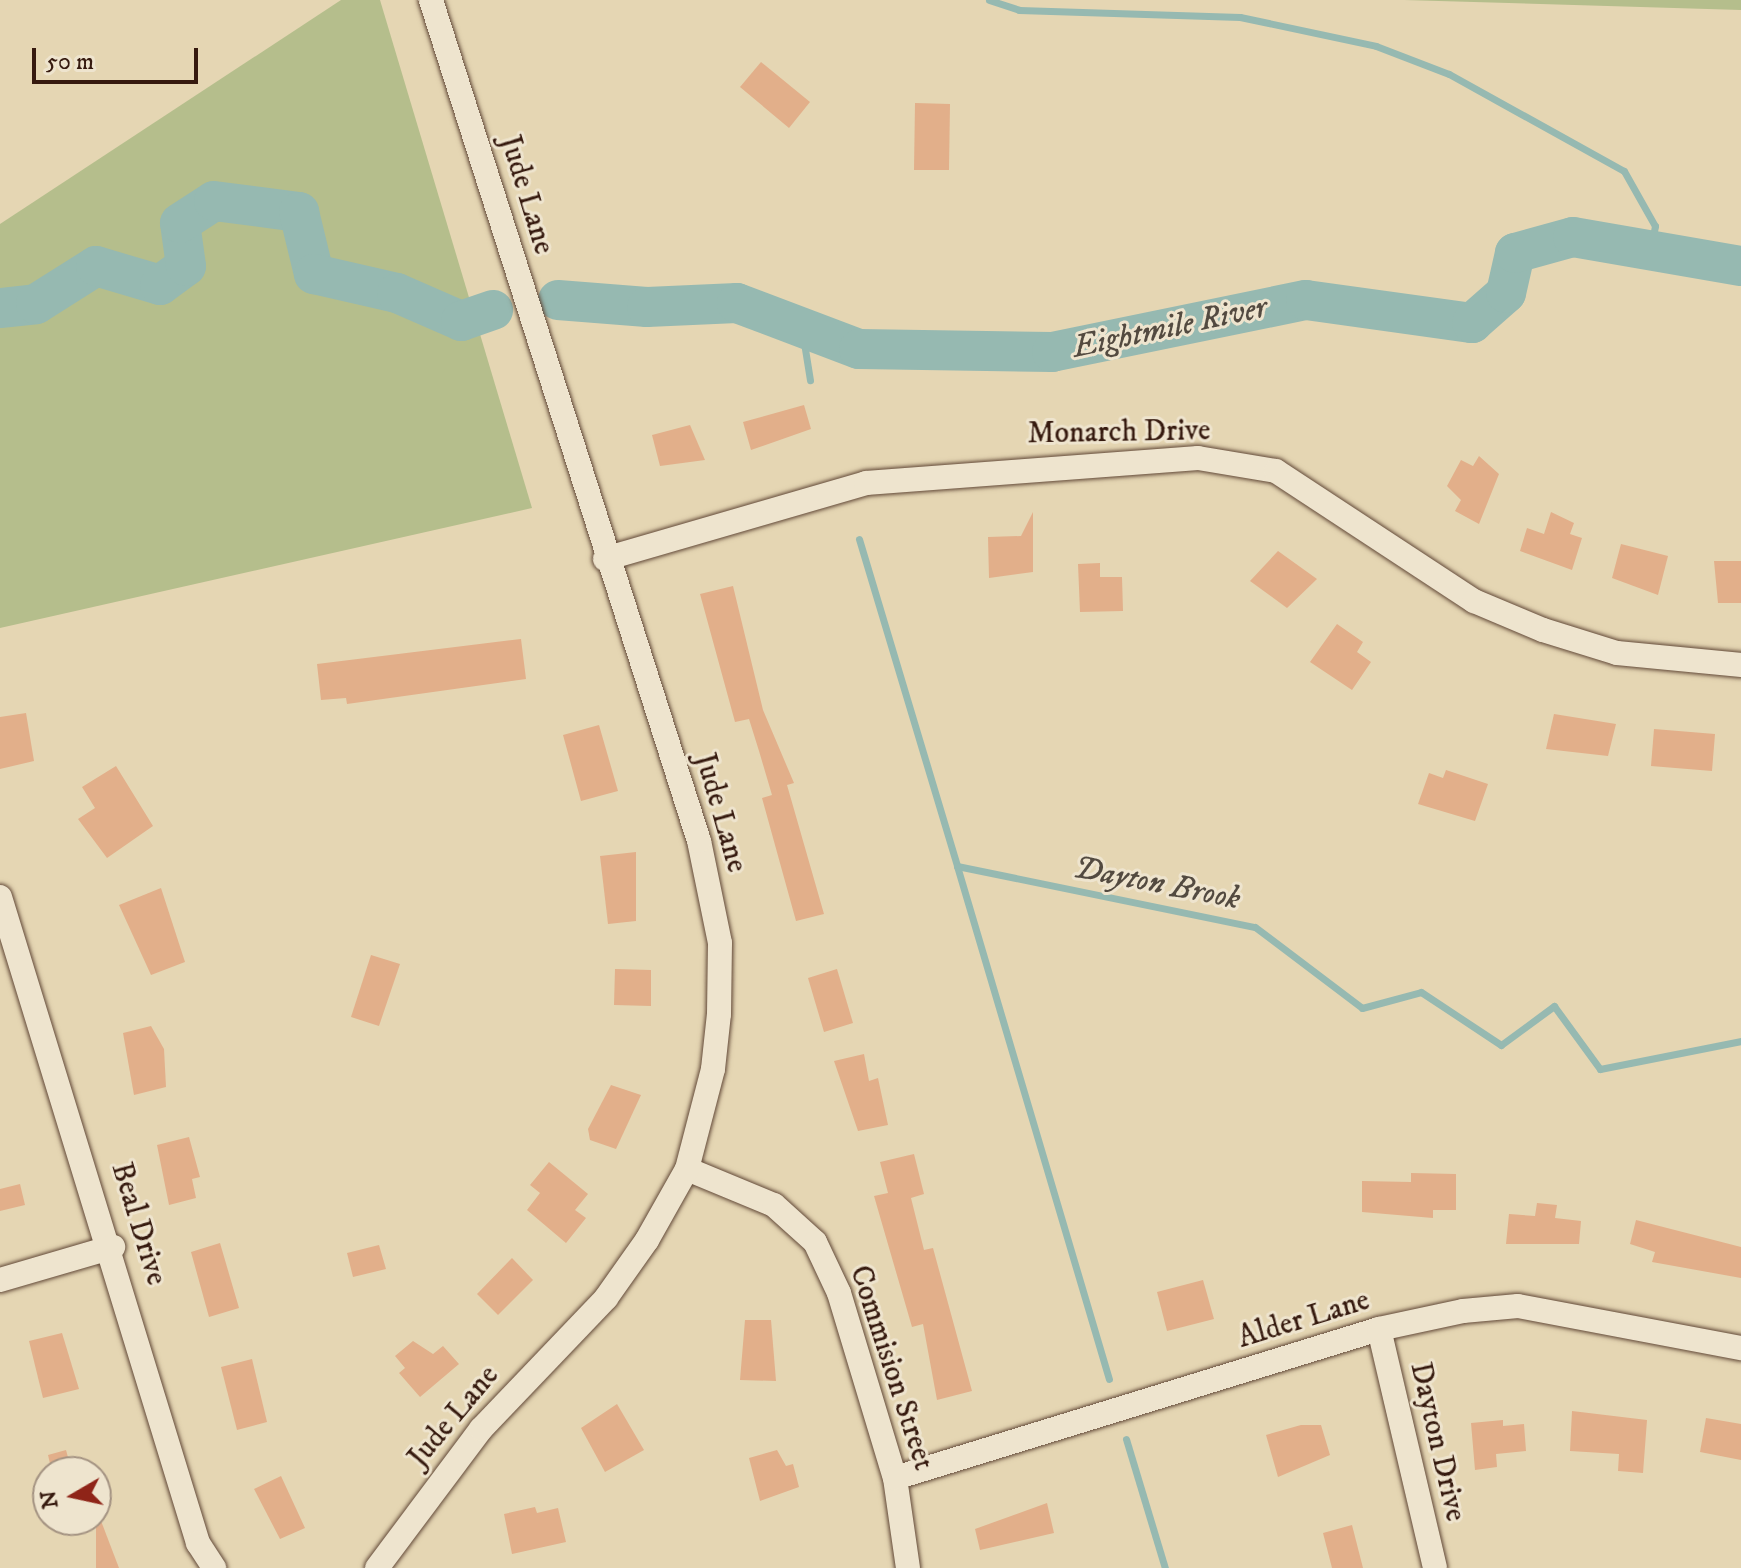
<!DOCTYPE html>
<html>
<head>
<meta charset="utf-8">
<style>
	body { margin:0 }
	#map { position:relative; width:1741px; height:1568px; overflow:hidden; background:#e5d6b3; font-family:"IM FELL DW Pica",serif }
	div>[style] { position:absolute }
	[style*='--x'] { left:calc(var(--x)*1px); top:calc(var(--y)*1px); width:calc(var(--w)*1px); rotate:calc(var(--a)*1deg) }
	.green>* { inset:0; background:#b5be8c }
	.stream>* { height:7px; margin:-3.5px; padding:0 3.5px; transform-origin:3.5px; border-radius:3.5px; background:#96b9b1 }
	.river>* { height:40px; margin:-20px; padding:0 20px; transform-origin:20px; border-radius:20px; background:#96b9b1 }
	.building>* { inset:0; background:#e2af8a }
	.roads { filter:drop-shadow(0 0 2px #624938) drop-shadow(0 0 2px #624938) }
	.minor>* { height:24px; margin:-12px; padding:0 12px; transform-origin:12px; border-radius:12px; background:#eee4ce }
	span { translate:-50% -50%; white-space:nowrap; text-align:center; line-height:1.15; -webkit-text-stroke:6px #eee4ce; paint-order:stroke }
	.street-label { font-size:30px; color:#361a0f }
	.water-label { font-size:32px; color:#534a40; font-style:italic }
	.north { position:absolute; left:32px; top:1456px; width:80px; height:80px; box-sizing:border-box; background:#eee4ce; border:2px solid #a49382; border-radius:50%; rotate:261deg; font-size:22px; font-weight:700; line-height:32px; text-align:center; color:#361a0f }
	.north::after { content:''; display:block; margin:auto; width:28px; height:36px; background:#8f2418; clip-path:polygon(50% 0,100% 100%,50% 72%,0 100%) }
	.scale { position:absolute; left:32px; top:48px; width:166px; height:36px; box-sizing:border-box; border:4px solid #361a0f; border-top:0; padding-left:10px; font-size:24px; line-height:28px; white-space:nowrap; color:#361a0f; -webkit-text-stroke:6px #eee4ce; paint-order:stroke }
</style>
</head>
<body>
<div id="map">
	<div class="green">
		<div style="clip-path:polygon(341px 0,380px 0,532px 508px,0 628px,0 224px)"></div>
		<div style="clip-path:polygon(1404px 0,1741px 0,1741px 10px)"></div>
	</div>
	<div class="stream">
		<div style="--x:989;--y:0;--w:32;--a:18"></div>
		<div style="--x:1019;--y:10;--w:221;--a:1.8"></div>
		<div style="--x:1240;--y:17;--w:139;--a:12"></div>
		<div style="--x:1376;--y:46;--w:78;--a:21"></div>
		<div style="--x:1449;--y:74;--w:200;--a:29"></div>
		<div style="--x:1624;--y:171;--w:63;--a:60.6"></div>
		<div style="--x:1655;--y:226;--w:25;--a:101"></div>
		<div style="--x:801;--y:324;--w:57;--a:80.9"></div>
		<div style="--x:859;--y:539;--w:341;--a:73.3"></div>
		<div style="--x:957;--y:866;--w:304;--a:11.6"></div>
		<div style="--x:1255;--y:927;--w:134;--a:37.1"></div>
		<div style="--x:1362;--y:1008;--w:61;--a:-15.2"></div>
		<div style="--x:1421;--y:992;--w:96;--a:33.5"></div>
		<div style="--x:1501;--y:1045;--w:66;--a:-36.3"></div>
		<div style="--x:1554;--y:1006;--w:78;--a:53.9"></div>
		<div style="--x:1600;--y:1069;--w:144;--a:-11.2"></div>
		<div style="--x:957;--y:866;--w:535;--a:73.5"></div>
		<div style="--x:1126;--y:1439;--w:135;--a:73.2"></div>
	</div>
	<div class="river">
		<div style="--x:558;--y:300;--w:89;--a:4.5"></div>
		<div style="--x:647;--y:307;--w:90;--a:-2.5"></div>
		<div style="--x:737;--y:303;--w:130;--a:20.7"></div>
		<div style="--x:859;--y:349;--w:193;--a:0.9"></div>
		<div style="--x:1052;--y:352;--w:259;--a:-11.6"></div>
		<div style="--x:1306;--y:300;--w:168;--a:7.9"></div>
		<div style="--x:1472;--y:323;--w:45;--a:-41.4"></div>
		<div style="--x:1506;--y:293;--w:41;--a:-77.3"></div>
		<div style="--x:1515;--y:253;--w:60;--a:-15.4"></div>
		<div style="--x:1573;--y:237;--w:170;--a:9.8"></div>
		<div style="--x:0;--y:308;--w:36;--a:-6"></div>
		<div style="--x:36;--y:304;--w:71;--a:-32.3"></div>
		<div style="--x:96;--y:266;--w:67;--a:16.5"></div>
		<div style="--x:160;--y:285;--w:32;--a:-36"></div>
		<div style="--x:186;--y:266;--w:43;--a:-97.9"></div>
		<div style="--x:180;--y:223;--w:40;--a:-32.9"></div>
		<div style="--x:214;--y:201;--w:86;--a:7.4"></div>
		<div style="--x:299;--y:212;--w:64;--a:76.4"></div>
		<div style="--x:314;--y:274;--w:85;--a:12.9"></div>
		<div style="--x:397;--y:293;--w:70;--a:23.6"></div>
		<div style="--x:461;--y:321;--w:34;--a:-19"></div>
	</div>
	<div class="building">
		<div style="clip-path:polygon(761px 62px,810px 102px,789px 128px,740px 87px)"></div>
		<div style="clip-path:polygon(915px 103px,950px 104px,949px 170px,914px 170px)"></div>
		<div style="clip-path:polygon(804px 405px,811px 429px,751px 450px,743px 422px)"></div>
		<div style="clip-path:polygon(690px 425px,705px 460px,660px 466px,652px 435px)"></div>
		<div style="clip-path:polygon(1479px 456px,1499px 474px,1479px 524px,1455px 511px,1461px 500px,1447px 486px,1461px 460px,1473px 466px)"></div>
		<div style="clip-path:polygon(1033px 512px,1033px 572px,989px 578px,988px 537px,1021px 536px)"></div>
		<div style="clip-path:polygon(1551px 512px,1574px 523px,1570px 534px,1582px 538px,1572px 570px,1520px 551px,1527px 528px,1544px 534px)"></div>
		<div style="clip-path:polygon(1621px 544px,1668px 556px,1658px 595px,1612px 578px)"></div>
		<div style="clip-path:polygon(1278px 551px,1317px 579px,1287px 608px,1250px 581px)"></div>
		<div style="clip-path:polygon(1714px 561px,1741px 561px,1741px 603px,1718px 603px)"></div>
		<div style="clip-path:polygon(1100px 563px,1100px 577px,1122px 577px,1123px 611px,1080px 612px,1078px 564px)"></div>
		<div style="clip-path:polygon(733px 586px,763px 710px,794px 783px,787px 785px,824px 914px,796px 921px,762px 798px,772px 795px,759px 751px,749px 719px,735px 722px,700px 594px)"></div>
		<div style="clip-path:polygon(1337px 624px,1363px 642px,1357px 652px,1371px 662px,1352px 690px,1310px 662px)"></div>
		<div style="clip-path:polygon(521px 639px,526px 679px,347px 704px,346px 698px,321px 700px,317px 664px)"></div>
		<div style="clip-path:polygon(26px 713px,34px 761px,0 769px,0 717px)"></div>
		<div style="clip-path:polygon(1554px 714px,1616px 724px,1608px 756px,1546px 749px)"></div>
		<div style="clip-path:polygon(599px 725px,618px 791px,581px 801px,563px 735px)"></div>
		<div style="clip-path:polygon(1654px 729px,1715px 734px,1712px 771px,1651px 766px)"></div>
		<div style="clip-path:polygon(116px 766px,153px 826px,107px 858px,78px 819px,95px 808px,82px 787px)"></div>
		<div style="clip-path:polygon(1446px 770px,1488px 784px,1475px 821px,1418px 804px,1429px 773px,1443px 778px)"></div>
		<div style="clip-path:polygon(636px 852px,636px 921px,608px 924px,600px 856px)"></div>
		<div style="clip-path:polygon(161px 888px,185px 962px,151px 975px,119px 905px)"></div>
		<div style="clip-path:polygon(371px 955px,400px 964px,379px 1026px,351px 1017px)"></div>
		<div style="clip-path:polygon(615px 969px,651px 970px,651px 1006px,614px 1005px)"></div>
		<div style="clip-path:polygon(837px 969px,853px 1023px,824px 1032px,808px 978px)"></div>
		<div style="clip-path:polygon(151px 1026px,164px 1049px,166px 1087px,134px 1095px,123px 1033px)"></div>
		<div style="clip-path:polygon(864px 1054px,869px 1081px,878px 1078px,888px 1125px,858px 1131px,834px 1061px)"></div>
		<div style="clip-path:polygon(611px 1085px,641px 1095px,616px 1149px,590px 1140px,588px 1129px)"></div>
		<div style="clip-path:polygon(189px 1137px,200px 1177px,192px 1179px,196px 1198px,169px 1205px,157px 1145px)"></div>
		<div style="clip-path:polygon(914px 1154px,924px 1194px,911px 1198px,924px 1250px,933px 1248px,972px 1391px,937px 1400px,923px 1324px,912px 1327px,874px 1196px,888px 1193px,880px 1162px)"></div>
		<div style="clip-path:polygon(549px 1162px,588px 1194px,575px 1210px,586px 1218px,566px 1243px,527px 1210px,540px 1193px,530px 1185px)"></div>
		<div style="clip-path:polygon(1411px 1173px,1456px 1174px,1456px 1210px,1433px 1210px,1433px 1218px,1362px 1212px,1362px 1181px,1411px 1182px)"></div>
		<div style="clip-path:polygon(20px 1184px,25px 1205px,0 1211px,0 1189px)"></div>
		<div style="clip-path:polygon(1537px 1203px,1557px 1205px,1555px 1218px,1581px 1221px,1579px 1244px,1506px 1244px,1509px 1214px,1535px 1216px)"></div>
		<div style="clip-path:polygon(1636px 1220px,1741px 1247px,1741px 1278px,1652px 1262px,1655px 1252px,1630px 1244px)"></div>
		<div style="clip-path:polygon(220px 1243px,239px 1308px,209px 1317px,191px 1252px)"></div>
		<div style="clip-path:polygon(379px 1245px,386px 1269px,353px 1277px,347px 1253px)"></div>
		<div style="clip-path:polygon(512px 1258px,533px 1280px,498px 1315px,477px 1294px)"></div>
		<div style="clip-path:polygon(1203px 1280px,1214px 1319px,1167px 1331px,1157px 1292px)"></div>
		<div style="clip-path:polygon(745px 1320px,771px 1320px,776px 1381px,740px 1380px)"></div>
		<div style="clip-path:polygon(62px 1333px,79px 1389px,43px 1398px,29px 1341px)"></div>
		<div style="clip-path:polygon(413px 1341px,433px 1354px,443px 1346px,459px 1364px,420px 1397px,399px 1373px,405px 1368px,395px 1356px)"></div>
		<div style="clip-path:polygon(252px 1359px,267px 1422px,237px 1430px,221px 1367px)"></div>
		<div style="clip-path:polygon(617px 1404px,644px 1450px,605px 1472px,581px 1428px)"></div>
		<div style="clip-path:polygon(1572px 1411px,1647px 1420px,1643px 1473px,1618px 1471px,1619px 1454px,1570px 1451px)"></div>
		<div style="clip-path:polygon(1706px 1418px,1741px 1424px,1741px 1460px,1700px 1452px)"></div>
		<div style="clip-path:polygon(1503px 1420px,1503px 1426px,1524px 1424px,1526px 1451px,1496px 1454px,1497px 1467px,1475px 1470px,1471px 1423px)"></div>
		<div style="clip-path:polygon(1301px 1425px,1321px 1425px,1330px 1455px,1278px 1477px,1266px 1435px)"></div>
		<div style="clip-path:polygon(66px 1450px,72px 1472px,52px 1472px,48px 1455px)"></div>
		<div style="clip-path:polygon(777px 1450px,786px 1466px,793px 1464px,799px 1487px,760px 1501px,749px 1458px)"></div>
		<div style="clip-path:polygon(281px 1476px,305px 1528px,280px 1539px,254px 1489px)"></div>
		<div style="clip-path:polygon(1047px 1503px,1054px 1533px,980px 1550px,975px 1529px)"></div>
		<div style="clip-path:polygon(535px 1507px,537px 1513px,558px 1508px,566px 1542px,512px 1554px,504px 1514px)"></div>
		<div style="clip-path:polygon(96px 1513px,98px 1513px,119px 1568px,96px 1568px)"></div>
		<div style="clip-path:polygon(1352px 1525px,1363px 1568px,1332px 1568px,1323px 1533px)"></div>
	</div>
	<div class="roads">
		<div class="minor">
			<div style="--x:605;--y:559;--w:272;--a:-16.2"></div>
			<div style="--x:866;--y:483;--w:333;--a:-4.3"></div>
			<div style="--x:1198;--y:458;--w:79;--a:9.5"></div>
			<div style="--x:1276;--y:471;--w:237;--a:33.3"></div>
			<div style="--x:1474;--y:601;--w:75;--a:22.8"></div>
			<div style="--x:1543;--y:630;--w:77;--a:17.3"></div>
			<div style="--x:1617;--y:653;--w:125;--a:5.5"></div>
			<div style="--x:0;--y:897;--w:676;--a:72.96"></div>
			<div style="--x:198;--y:1543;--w:30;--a:57"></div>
			<div style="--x:687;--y:1169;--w:94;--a:22.5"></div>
			<div style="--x:774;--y:1205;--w:55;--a:42.1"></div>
			<div style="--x:815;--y:1242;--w:56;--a:64.8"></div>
			<div style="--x:839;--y:1293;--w:193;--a:73.2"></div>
			<div style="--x:895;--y:1478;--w:91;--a:81.8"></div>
			<div style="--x:0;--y:1280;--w:118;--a:-16.3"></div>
			<div style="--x:1379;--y:1329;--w:245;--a:76.8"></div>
			<div style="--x:895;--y:1478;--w:506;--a:-17.11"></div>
			<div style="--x:1379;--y:1329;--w:86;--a:-12.1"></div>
			<div style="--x:1463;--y:1311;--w:55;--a:-5.2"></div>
			<div style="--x:1518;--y:1306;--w:227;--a:10.7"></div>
			<div style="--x:377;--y:1568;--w:174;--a:-53.2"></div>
			<div style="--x:481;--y:1429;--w:181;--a:-46.3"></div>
			<div style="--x:606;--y:1298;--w:71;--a:-54.7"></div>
			<div style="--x:647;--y:1240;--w:81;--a:-60.6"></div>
			<div style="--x:687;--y:1169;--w:103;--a:-75.4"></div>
			<div style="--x:713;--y:1069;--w:55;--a:-83.8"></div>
			<div style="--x:719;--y:1014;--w:71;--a:-89.2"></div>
			<div style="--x:720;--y:943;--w:104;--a:-101.6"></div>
			<div style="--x:699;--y:841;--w:883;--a:-107.68"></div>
		</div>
	</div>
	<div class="street-label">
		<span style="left:526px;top:195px;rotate:73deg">Jude Lane</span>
		<span style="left:1119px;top:433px;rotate:-1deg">Monarch Drive</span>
		<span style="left:720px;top:813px;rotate:74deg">Jude Lane</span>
		<span style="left:138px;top:1224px;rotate:73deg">Beal Drive</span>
		<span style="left:1304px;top:1320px;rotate:-17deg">Alder Lane</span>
		<span style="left:891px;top:1368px;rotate:72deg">Commision Street</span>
		<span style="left:454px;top:1417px;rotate:-50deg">Jude Lane</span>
		<span style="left:1437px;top:1442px;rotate:77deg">Dayton Drive</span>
	</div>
	<div class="water-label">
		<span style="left:1170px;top:328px;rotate:-12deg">Eightmile River</span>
		<span style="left:1157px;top:884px;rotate:11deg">Dayton Brook</span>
	</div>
	<div class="north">N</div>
	<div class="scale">50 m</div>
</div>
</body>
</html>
